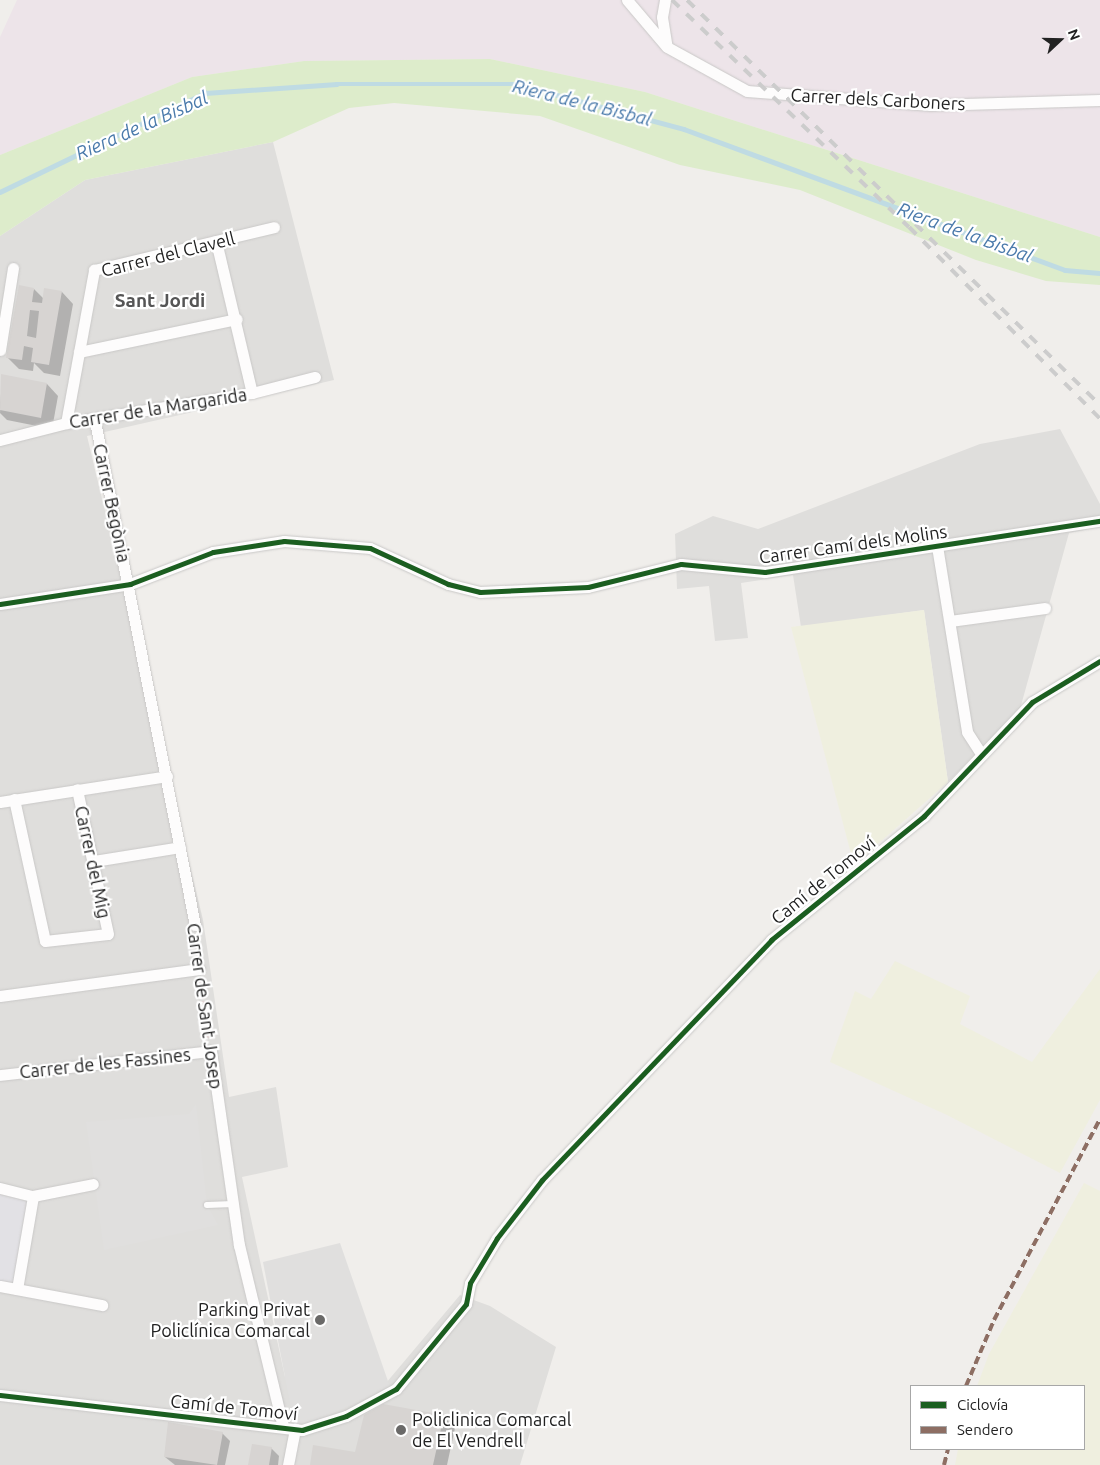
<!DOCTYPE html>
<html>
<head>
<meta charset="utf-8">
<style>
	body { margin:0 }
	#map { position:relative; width:1100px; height:1465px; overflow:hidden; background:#f0eeeb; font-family:Ubuntu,sans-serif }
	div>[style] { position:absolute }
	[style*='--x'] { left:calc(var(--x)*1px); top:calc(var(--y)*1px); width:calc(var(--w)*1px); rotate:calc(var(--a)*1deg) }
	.residential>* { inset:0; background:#dfdedc }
	.industrial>* { inset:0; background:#ede4e9 }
	.farmland>* { inset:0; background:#efefdf }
	.grass>* { inset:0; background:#ddeccb }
	.parking>* { inset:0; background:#e0dfde }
	.plaza>* { inset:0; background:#e2e1e5 }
	.shadow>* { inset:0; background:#0003 }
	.stream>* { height:4.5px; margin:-2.25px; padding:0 2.25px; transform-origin:2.25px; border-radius:2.25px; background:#bfdbe3 }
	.building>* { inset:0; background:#d7d4d2 }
	.path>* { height:2.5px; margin-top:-1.25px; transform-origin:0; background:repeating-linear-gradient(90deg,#dccecd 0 2.5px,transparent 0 5px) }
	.roads { filter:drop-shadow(0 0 1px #c9c8c7) drop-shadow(0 0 1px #c9c8c7) }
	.lane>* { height:5.5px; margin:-2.75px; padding:0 2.75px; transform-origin:2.75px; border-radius:2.75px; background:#fdfcfc }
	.street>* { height:11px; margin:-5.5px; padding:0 5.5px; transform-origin:5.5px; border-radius:5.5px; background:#fdfcfc }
	.rail>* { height:4px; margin-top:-2px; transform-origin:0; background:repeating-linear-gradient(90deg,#ccc 0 10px,transparent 0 20px) }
	.quiet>* { height:4px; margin-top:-2px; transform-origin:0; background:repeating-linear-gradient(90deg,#8d6e63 0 8px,transparent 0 12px) }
	.cycleway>* { height:5px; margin:-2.5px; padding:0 2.5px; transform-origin:2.5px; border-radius:2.5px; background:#1b5e20 }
	.dots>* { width:14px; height:14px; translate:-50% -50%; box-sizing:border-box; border:2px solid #fff; border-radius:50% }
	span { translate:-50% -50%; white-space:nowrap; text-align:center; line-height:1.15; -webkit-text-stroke:4.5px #fff; paint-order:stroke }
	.street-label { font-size:18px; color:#222 }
	.poi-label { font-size:18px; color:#222 }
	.right { translate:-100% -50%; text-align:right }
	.left { translate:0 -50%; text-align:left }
	.water-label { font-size:19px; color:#4a7aab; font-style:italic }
	.neighbourhood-label { font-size:19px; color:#555; font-weight:700 }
	.legend { position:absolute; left:910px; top:1385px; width:175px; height:65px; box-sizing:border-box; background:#fff; border:1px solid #a7a7a7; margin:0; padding:6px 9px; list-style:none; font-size:15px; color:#222 }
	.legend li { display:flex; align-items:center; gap:10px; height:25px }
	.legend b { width:25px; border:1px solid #a7a7a7 }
	.north { position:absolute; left:1035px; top:15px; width:50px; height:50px; -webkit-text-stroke:4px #fff; paint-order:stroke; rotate:69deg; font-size:14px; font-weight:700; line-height:20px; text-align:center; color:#222 }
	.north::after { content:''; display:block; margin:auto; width:18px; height:22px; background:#222; clip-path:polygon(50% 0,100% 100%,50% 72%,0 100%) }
</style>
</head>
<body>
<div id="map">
	<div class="residential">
		<div style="clip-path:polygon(273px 142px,334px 380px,87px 436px,203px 920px,229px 1097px,276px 1087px,288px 1167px,242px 1177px,285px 1377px,381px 1389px,460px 1295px,490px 1306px,556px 1347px,520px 1465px,0 1465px,0 236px,85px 180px)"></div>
		<div style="clip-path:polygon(1060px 429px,1100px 504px,1100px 527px,1069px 533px,1020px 709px,948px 782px,924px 610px,801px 627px,793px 575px,741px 583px,748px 638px,715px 641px,709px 586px,677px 589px,675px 534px,713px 516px,758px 529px,980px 444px)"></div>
	</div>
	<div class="industrial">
		<div style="clip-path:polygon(17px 0,1100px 0,1100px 237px,645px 92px,490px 59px,304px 61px,192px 77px,0 155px,0 37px)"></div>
	</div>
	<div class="farmland">
		<div style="clip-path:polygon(924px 610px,948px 782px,854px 865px,791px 627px)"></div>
		<div style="clip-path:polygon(895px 961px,970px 996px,960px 1024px,1032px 1062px,1100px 969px,1100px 1100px,1060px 1173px,947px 1115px,830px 1062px,855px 991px,871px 999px)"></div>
		<div style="clip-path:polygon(1084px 1183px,1100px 1191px,1100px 1465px,955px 1465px,958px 1449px,1084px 1449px,1084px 1386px,977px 1386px,989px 1354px)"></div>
	</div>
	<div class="grass">
		<div style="clip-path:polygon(490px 59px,645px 92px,1100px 237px,1100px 285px,1046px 281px,976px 260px,800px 190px,680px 165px,540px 116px,394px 103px,349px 108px,273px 142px,85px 180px,0 236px,0 155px,192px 77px,304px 61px)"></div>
	</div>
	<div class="parking">
		<div style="clip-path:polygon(196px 1104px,207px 1205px,218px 1225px,104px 1250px,86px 1122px,189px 1114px)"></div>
		<div style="clip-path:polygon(340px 1243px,390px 1387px,306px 1426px,294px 1424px,263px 1262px)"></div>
	</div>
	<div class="plaza">
		<div style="clip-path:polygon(0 1188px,33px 1196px,17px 1289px,0 1286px)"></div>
	</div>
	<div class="shadow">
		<div style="clip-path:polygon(34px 289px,44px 299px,62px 292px,73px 304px,60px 376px,44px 373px,34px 363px,33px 371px,19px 369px,7px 357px)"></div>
		<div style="clip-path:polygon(2px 375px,47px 384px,58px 396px,52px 429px,7px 420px,0 413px)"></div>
		<div style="clip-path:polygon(443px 1416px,455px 1428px,447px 1465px,312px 1465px,356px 1454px)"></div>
		<div style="clip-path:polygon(222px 1433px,230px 1441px,225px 1465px,175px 1465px,165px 1457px)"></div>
		<div style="clip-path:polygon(271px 1448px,279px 1456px,278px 1465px,249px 1465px)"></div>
	</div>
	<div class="stream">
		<div style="--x:0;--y:192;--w:228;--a:-25.8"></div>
		<div style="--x:205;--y:93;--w:132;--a:-3.9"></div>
		<div style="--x:337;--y:84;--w:179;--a:0"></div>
		<div style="--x:516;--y:84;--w:174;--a:15"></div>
		<div style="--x:684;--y:129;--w:406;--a:20.3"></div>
		<div style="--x:1065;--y:270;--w:35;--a:5"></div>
	</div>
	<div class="building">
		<div style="clip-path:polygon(evenodd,19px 285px,34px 288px,32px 302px,42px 303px,44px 288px,62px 291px,49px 365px,31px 362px,33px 348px,24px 346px,22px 360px,6px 358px,19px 285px,30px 310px,39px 311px,36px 338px,27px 336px,30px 310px)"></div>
		<div style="clip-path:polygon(1px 374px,47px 383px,41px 418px,0 410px)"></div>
		<div style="clip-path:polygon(383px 1404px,444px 1415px,433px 1465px,310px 1465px,313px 1445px,355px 1452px,364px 1415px)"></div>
		<div style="clip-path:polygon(168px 1422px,223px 1432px,217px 1465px,164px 1457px)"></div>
		<div style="clip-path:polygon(252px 1444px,272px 1447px,269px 1465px,248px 1465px)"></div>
	</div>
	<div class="path">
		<div style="--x:196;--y:936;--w:22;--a:85"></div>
		<div style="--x:201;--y:981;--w:60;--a:82.3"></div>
	</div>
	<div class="roads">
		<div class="lane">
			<div style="--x:207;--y:1205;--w:26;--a:-2"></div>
		</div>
		<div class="street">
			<div style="--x:627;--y:0;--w:60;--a:49.7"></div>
			<div style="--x:665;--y:0;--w:17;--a:100"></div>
			<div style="--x:662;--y:17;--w:30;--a:81"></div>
			<div style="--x:667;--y:47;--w:91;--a:28.8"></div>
			<div style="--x:747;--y:91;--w:184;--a:4.4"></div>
			<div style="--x:930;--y:105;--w:170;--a:-1.7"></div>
			<div style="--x:216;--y:241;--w:156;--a:76.7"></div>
			<div style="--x:0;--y:350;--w:83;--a:-81"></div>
			<div style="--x:79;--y:352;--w:161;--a:-11.8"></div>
			<div style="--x:95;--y:421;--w:514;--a:78.78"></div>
			<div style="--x:66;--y:423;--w:156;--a:-79.6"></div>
			<div style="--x:94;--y:270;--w:185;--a:-13.4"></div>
			<div style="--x:0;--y:440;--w:68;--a:-14.4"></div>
			<div style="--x:66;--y:423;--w:188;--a:-9.2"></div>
			<div style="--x:252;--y:393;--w:65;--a:-14.3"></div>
			<div style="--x:937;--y:546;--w:188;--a:80.8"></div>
			<div style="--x:967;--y:732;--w:27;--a:57"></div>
			<div style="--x:0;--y:604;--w:132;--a:-8.7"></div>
			<div style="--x:130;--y:584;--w:89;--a:-21.1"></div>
			<div style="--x:213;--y:552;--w:72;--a:-8.8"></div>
			<div style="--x:284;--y:541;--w:86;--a:4.7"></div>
			<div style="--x:370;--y:548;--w:86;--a:24.8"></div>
			<div style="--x:448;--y:584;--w:33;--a:14"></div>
			<div style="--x:480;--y:592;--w:108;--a:-2.7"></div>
			<div style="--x:588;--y:587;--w:96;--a:-13.9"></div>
			<div style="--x:681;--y:564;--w:84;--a:5.4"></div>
			<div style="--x:765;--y:572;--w:339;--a:-8.7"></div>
			<div style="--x:950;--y:621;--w:96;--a:-7.8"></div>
			<div style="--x:14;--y:799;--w:145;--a:77.7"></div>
			<div style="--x:45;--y:941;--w:63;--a:-6.3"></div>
			<div style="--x:108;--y:934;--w:148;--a:-102.1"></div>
			<div style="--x:0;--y:802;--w:169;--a:-8.8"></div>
			<div style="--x:94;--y:861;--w:87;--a:-9.2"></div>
			<div style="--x:0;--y:996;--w:201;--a:-7.7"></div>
			<div style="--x:0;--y:1075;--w:212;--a:-6.5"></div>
			<div style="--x:211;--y:1051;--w:196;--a:81.8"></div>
			<div style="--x:239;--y:1245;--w:187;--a:76.4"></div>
			<div style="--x:0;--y:1188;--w:34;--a:14"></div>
			<div style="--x:33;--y:1196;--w:61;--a:-11.3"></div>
			<div style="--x:0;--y:1286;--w:104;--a:10.6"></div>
			<div style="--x:17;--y:1289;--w:94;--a:-80.2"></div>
			<div style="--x:0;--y:1395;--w:304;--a:6.6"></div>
			<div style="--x:302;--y:1430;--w:46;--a:-17.7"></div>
			<div style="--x:346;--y:1416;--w:57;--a:-28.4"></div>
			<div style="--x:396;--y:1389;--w:110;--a:-50.5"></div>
			<div style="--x:466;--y:1304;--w:21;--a:-79"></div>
			<div style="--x:470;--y:1283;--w:52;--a:-59"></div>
			<div style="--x:497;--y:1238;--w:73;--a:-52.2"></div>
			<div style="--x:542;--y:1180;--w:332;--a:-46.3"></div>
			<div style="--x:771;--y:940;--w:197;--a:-39"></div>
			<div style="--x:924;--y:816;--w:157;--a:-46.5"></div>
			<div style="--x:1032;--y:702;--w:79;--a:-31.1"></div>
			<div style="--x:288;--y:1465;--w:37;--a:-79"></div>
		</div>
	</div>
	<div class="rail">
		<div style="--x:672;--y:0;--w:328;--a:43.8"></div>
		<div style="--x:909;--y:227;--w:271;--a:45.1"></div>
		<div style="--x:687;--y:0;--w:578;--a:44.44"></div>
	</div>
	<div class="quiet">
		<div style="--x:966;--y:1386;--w:72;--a:-67"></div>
		<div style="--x:994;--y:1320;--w:227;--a:-62.2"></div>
		<div style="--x:944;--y:1465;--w:16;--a:-76"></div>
	</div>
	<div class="cycleway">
		<div style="--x:0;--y:604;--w:132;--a:-8.7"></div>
		<div style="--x:130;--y:584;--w:89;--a:-21.1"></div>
		<div style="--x:213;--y:552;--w:72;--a:-8.8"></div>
		<div style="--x:284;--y:541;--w:86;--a:4.7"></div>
		<div style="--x:370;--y:548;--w:86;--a:24.8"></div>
		<div style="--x:448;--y:584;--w:33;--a:14"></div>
		<div style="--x:480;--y:592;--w:108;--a:-2.7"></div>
		<div style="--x:588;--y:587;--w:96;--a:-13.9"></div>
		<div style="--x:681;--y:564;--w:84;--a:5.4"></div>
		<div style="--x:765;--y:572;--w:339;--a:-8.7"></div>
		<div style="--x:0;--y:1395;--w:304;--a:6.6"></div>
		<div style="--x:302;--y:1430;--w:46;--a:-17.7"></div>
		<div style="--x:346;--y:1416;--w:57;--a:-28.4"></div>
		<div style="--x:396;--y:1389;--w:110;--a:-50.5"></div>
		<div style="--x:466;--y:1304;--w:21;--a:-79"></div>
		<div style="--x:470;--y:1283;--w:52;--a:-59"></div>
		<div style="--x:497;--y:1238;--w:73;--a:-52.2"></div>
		<div style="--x:542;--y:1180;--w:332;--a:-46.3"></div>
		<div style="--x:771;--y:940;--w:197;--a:-39"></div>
		<div style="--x:924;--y:816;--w:157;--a:-46.5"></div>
		<div style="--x:1032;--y:702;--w:79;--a:-31.1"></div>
	</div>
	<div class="dots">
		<div style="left:320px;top:1320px;background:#6a6968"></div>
		<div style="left:401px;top:1430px;background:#6a6968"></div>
	</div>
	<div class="street-label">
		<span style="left:878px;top:99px;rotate:3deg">Carrer dels Carboners</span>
		<span style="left:168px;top:254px;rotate:-14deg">Carrer del Clavell</span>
		<span style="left:158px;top:408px;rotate:-9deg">Carrer de la Margarida</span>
		<span style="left:112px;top:503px;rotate:78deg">Carrer Begònia</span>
		<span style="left:853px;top:544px;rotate:-8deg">Carrer Camí dels Molins</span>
		<span style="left:93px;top:862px;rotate:78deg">Carrer del Mig</span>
		<span style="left:823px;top:880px;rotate:-39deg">Camí de Tomoví</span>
		<span style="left:205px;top:1006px;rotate:82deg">Carrer de Sant Josep</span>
		<span style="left:105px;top:1063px;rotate:-6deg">Carrer de les Fassines</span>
		<span style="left:234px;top:1407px;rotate:6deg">Camí de Tomoví</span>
	</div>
	<div class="poi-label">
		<span class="right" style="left:310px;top:1320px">Parking Privat<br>Policlínica Comarcal</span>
		<span class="left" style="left:412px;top:1430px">Policlinica Comarcal<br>de El Vendrell</span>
	</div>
	<div class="water-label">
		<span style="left:582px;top:103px;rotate:14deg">Riera de la Bisbal</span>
		<span style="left:142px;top:126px;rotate:-24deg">Riera de la Bisbal</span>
		<span style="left:965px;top:233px;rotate:20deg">Riera de la Bisbal</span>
	</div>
	<div class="neighbourhood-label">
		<span style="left:160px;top:301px">Sant Jordi</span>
	</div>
	<ul class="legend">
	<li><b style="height:6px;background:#1b5e20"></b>Ciclovía</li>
	<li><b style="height:6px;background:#8d6e63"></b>Sendero</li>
	</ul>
	<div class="north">N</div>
</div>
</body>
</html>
